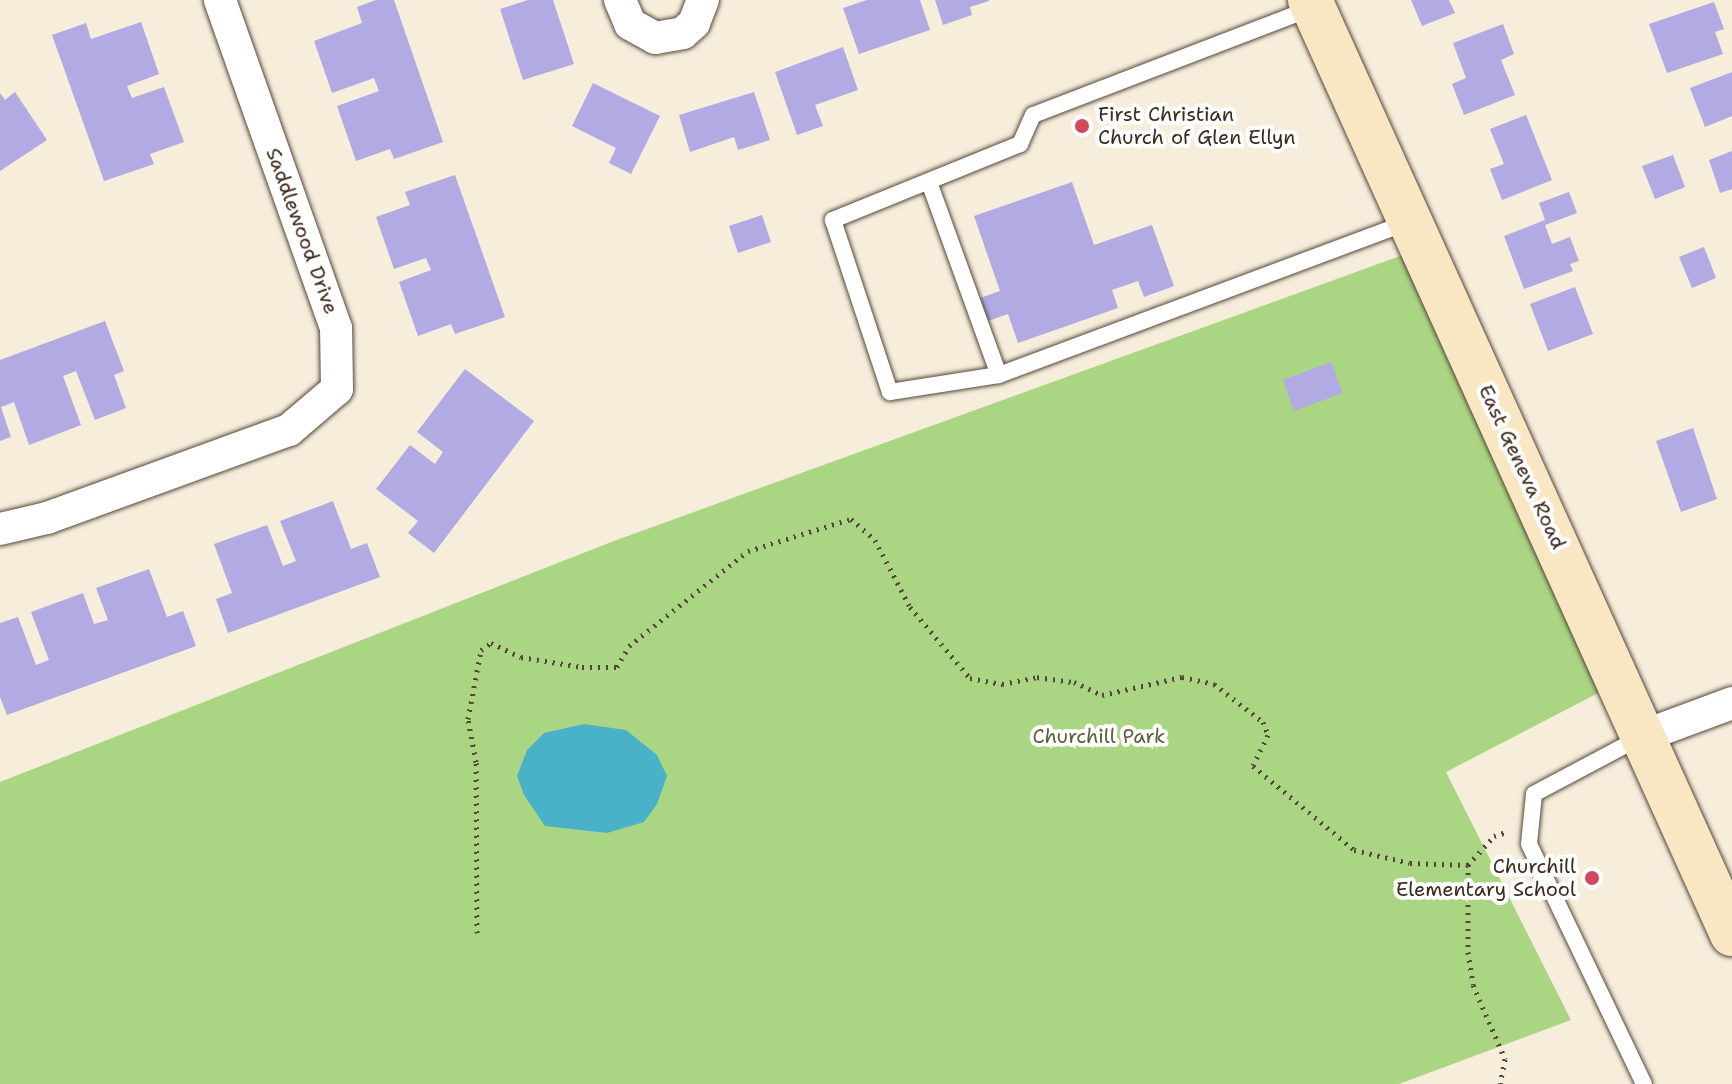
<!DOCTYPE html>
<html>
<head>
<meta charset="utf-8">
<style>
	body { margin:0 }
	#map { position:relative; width:1732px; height:1084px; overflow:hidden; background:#f6eddb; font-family:"Shantell Sans",sans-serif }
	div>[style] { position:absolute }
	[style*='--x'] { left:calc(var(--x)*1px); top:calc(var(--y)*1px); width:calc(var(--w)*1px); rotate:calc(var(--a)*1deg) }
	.green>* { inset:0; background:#aad683 }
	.water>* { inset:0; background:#49b2c8 }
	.building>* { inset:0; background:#b2aae2 }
	.path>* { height:5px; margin-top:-2.5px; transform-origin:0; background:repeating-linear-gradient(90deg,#57473a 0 2px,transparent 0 8px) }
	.roads { filter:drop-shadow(0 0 2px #57473a) drop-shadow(0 0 2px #57473a) }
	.lane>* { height:16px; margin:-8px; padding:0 8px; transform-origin:8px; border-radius:8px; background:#fff }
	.street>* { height:32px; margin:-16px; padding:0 16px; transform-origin:16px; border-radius:16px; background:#fff }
	.secondary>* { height:44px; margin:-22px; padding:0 22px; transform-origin:22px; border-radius:22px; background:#f9e7c3 }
	.dots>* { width:22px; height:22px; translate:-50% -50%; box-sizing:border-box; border:4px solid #fff; border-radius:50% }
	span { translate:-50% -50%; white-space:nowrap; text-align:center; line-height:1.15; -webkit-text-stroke:8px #fff; paint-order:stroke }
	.poi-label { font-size:20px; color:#3b2a1e }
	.left { translate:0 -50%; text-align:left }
	.right { translate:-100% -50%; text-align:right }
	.street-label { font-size:20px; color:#3b2a1e }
	.park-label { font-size:20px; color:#5c5e3c }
</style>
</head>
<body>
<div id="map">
	<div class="green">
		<div style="clip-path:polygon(1411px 252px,1600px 692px,1446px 772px,1571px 1020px,1399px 1084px,0 1084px,0 782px,614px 541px)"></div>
	</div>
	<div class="water">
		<div style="clip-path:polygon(584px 724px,626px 730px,657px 755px,667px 776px,657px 804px,644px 822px,607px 833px,545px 826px,524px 795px,517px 776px,527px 750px,544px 733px)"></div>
	</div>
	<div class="building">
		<div style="clip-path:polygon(376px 0,394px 0,443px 142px,394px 159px,390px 149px,356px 161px,337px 106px,379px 91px,374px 78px,332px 93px,314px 41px,362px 23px,357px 7px)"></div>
		<div style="clip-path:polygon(528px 0,553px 0,574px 64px,523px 80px,500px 9px)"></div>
		<div style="clip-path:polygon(867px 0,920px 0,930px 30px,859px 54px,843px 8px)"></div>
		<div style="clip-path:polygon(935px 0,989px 0,989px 1px,970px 7px,972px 15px,943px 25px)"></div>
		<div style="clip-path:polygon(1411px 0,1449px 0,1455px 13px,1422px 26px)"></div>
		<div style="clip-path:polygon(1714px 2px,1724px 29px,1715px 32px,1723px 54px,1667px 73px,1649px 24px)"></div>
		<div style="clip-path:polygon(141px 22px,159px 74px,127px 86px,132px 98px,164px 87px,184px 142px,150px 154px,154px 164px,104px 181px,52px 35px,86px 23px,91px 39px)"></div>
		<div style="clip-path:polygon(1503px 24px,1514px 54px,1501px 60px,1515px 95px,1464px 115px,1452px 84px,1466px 78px,1453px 43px)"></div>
		<div style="clip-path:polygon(843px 47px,858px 90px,815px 105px,823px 126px,797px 135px,775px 72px)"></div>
		<div style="clip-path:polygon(1732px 72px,1732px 116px,1705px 127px,1690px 88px)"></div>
		<div style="clip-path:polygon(593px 83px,660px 116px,631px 174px,609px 163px,616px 148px,572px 126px)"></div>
		<div style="clip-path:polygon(15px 92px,47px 140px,0 171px,0 93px,5px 100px)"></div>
		<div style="clip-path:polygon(754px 92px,770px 140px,738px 150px,734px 137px,690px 152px,679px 115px)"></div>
		<div style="clip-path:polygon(1526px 115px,1552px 180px,1502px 200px,1490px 169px,1504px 164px,1490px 129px)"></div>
		<div style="clip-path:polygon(1732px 151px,1732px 189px,1720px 193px,1709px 160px)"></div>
		<div style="clip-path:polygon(1673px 155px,1685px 187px,1655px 199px,1642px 166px)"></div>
		<div style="clip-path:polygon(455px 175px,505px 317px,455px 334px,451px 324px,418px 336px,399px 282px,431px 270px,426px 258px,394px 269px,376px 217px,410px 205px,405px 192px)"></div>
		<div style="clip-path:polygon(1072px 182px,1094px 245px,1152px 225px,1174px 286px,1144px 297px,1138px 281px,1112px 290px,1118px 308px,1018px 343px,1008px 314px,988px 321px,980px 298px,1000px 291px,974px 216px)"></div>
		<div style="clip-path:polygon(1569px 192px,1577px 213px,1545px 225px,1552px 244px,1570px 237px,1579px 261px,1570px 264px,1573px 271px,1524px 289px,1504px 236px,1545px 220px,1539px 203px)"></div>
		<div style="clip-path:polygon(762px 215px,771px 242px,738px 253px,729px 226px)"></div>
		<div style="clip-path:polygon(1704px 247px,1716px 278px,1692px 288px,1679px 257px)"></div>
		<div style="clip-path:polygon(1575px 287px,1593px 334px,1548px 351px,1530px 304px)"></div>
		<div style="clip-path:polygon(105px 321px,124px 371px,114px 375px,126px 408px,95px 420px,76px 371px,63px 376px,81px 425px,29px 445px,14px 402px,1px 407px,11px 437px,0 441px,0 360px)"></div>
		<div style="clip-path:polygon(1331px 362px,1343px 393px,1294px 411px,1283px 380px)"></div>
		<div style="clip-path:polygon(465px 369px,534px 421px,434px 553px,408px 533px,418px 521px,376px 489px,410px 445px,435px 464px,443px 452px,417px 432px)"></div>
		<div style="clip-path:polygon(1693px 428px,1717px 499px,1681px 512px,1656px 441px)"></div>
		<div style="clip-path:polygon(333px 501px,351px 549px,367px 543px,380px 577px,228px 633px,216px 599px,232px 593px,214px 544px,267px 525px,283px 566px,296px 561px,280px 521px)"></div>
		<div style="clip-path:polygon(149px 569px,167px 617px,183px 611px,196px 646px,7px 715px,0 697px,0 623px,18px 617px,36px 665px,49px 660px,31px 612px,83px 593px,94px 624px,108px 620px,96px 588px)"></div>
	</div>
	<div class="path">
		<div style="--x:1468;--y:865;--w:39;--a:-48"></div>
		<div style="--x:1494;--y:836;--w:16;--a:-18"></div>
		<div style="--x:477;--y:933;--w:171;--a:-90.3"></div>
		<div style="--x:476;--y:762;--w:44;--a:-100.5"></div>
		<div style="--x:468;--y:719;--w:70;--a:-79.3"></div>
		<div style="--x:481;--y:650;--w:12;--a:-35"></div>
		<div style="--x:491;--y:643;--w:33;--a:25"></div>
		<div style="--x:521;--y:657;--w:62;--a:9.3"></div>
		<div style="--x:582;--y:667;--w:35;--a:0"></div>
		<div style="--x:617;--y:667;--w:24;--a:-60"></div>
		<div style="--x:629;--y:646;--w:152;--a:-38.6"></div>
		<div style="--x:748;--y:551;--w:108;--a:-17.3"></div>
		<div style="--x:851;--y:519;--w:32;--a:41"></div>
		<div style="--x:875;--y:540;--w:76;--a:62.4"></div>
		<div style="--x:910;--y:607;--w:93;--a:49.8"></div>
		<div style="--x:970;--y:678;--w:33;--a:11"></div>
		<div style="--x:1002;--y:684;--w:36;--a:-11"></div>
		<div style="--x:1037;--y:677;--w:37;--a:8"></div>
		<div style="--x:1074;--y:682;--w:31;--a:25"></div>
		<div style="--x:1102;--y:695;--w:82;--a:-12.7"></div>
		<div style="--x:1182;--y:677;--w:33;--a:12"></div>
		<div style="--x:1214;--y:684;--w:62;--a:37.8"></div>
		<div style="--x:1263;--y:722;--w:14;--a:69"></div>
		<div style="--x:1268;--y:735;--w:34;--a:116"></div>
		<div style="--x:1253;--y:766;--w:131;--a:39.7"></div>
		<div style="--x:1354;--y:850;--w:57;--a:13.1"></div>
		<div style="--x:1410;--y:863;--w:58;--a:2"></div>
		<div style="--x:1468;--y:865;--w:87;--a:90"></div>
		<div style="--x:1468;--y:952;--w:33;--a:81"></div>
		<div style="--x:1473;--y:985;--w:81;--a:66.6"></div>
		<div style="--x:1505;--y:1059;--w:25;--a:101"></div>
	</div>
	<div class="roads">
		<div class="lane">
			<div style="--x:1312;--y:8;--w:299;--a:159"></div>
			<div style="--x:1033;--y:115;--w:32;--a:114"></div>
			<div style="--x:1020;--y:144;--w:202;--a:157.9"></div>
			<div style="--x:833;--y:220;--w:181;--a:71.7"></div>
			<div style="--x:890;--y:392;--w:110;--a:-8.9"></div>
			<div style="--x:999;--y:375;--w:437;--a:-20.5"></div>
			<div style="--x:929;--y:182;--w:205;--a:70.1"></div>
			<div style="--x:1641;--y:737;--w:121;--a:152"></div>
			<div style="--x:1534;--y:794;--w:50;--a:95.7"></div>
			<div style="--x:1529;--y:844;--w:266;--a:64.4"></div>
		</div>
		<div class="street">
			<div style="--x:620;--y:0;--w:26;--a:67"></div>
			<div style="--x:630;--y:24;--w:29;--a:29"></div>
			<div style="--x:655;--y:38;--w:28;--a:-10"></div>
			<div style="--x:683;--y:33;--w:15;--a:-42"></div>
			<div style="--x:694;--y:23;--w:25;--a:-69"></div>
			<div style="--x:0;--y:529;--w:48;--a:-13.2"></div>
			<div style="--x:47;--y:518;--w:258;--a:-20"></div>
			<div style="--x:289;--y:430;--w:63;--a:-40.5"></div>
			<div style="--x:337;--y:389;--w:61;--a:-90.9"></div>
			<div style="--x:336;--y:328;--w:348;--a:-109.5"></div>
			<div style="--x:1646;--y:735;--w:92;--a:-20.4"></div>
		</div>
		<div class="secondary">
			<div style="--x:1310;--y:0;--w:1025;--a:65.69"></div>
		</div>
	</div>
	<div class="dots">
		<div style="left:1082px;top:126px;background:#d1495b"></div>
		<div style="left:1592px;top:878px;background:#d1495b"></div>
	</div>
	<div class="poi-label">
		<span class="left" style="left:1098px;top:126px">First Christian<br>Church of Glen Ellyn</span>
		<span class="right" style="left:1576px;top:878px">Churchill<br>Elementary School</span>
	</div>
	<div class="street-label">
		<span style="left:302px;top:231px;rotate:70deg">Saddlewood Drive</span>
		<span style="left:1522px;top:467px;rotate:65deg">East Geneva Road</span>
	</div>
	<div class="park-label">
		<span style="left:1099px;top:736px">Churchill Park</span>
	</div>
</div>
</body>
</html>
